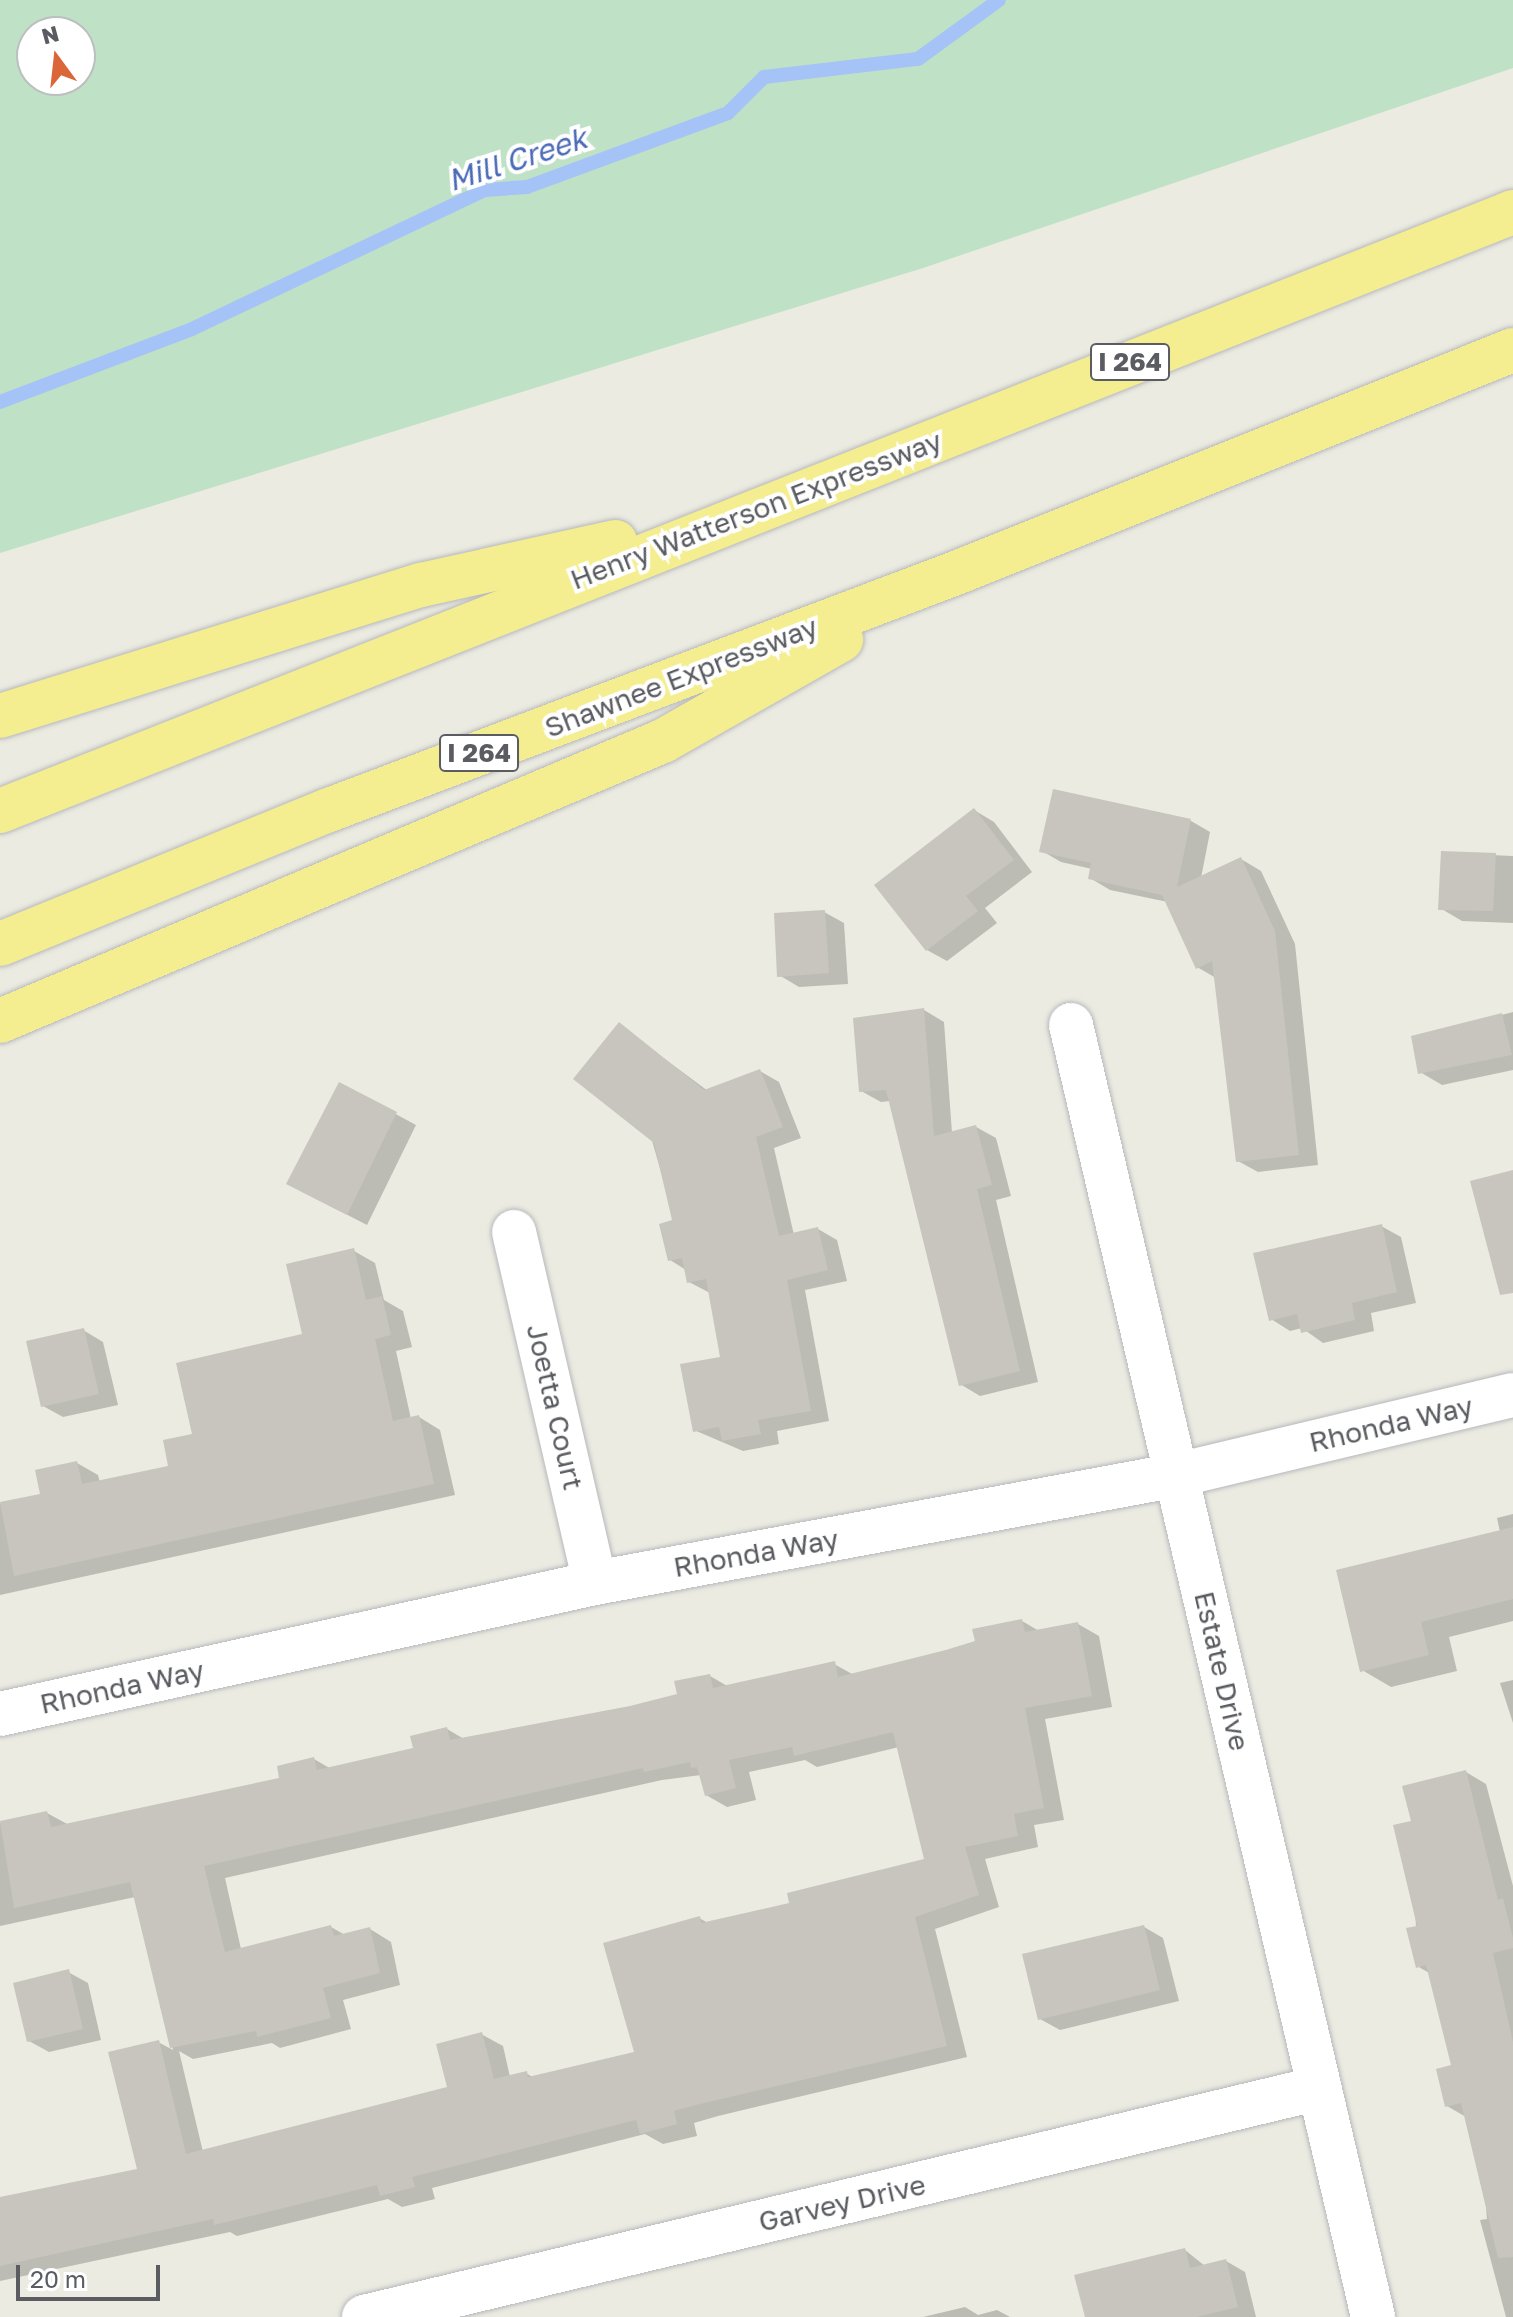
<!DOCTYPE html>
<html>
<head>
<meta charset="utf-8">
<style>
	body { margin:0 }
	#map { position:relative; width:1513px; height:2317px; overflow:hidden; background:#ebebe1; font-family:"Golos Text",sans-serif }
	div>[style] { position:absolute }
	[style*='--x'] { left:calc(var(--x)*1px); top:calc(var(--y)*1px); width:calc(var(--w)*1px); rotate:calc(var(--a)*1deg) }
	.green>* { inset:0; background:#bfe1c6 }
	.shadow>* { inset:0; background:#0003 }
	.stream>* { height:14px; margin:-7px; padding:0 7px; transform-origin:7px; border-radius:7px; background:#a5c3f7 }
	.building>* { inset:0; background:#c7c5be }
	.roads { filter:drop-shadow(0 0 2px #b7b8bd) drop-shadow(0 0 2px #b7b8bd) }
	.minor>* { height:44px; margin:-22px; padding:0 22px; transform-origin:22px; border-radius:22px; background:#fff }
	.motorway>* { height:44px; margin:-22px; padding:0 22px; transform-origin:22px; border-radius:22px; background:#f4ee90 }
	span { translate:-50% -50%; white-space:nowrap; text-align:center; line-height:1.15; -webkit-text-stroke:8px #fff; paint-order:stroke }
	.shield-label span { padding:2px 6px; background:#fff; border:2px solid; border-radius:6px; -webkit-text-stroke-width:0 }
	.shield-label { font-size:26px; color:#5a5c61; font-weight:700 }
	.street-label { font-size:28px; color:#5a5c61 }
	.water-label { font-size:30px; color:#4b6ab8; font-style:italic }
	.north { position:absolute; left:16px; top:16px; width:80px; height:80px; box-sizing:border-box; background:#fff; border:2px solid #bdbec0; border-radius:50%; rotate:345deg; font-size:22px; font-weight:700; line-height:32px; text-align:center; color:#5a5c61 }
	.north::after { content:''; display:block; margin:auto; width:28px; height:36px; background:#da6639; clip-path:polygon(50% 0,100% 100%,50% 72%,0 100%) }
	.scale { position:absolute; left:16px; top:2265px; width:144px; height:36px; box-sizing:border-box; border:4px solid #5a5c61; border-top:0; padding-left:10px; font-size:24px; line-height:28px; white-space:nowrap; color:#5a5c61; -webkit-text-stroke:6px #fff; paint-order:stroke }
</style>
</head>
<body>
<div id="map">
	<div class="green">
		<div style="clip-path:polygon(evenodd,0 0,1513px 0,1513px 68px,923px 268px,0 553px,0 0,32px 32px,80px 32px,80px 80px,32px 80px,32px 32px)"></div>
	</div>
	<div class="shadow">
		<div style="clip-path:polygon(974px 810px,994px 822px,1032px 872px,985px 908px,997px 923px,947px 961px,927px 950px)"></div>
		<div style="clip-path:polygon(1191px 821px,1210px 832px,1201px 878px,1241px 859px,1261px 871px,1295px 944px,1318px 1165px,1258px 1172px,1238px 1161px,1216px 978px,1197px 967px,1168px 902px,1110px 890px,1090px 878px,1092px 869px,1061px 862px,1042px 851px)"></div>
		<div style="clip-path:polygon(1443px 853px,1513px 856px,1513px 923px,1462px 921px,1440px 908px)"></div>
		<div style="clip-path:polygon(824px 912px,844px 923px,848px 984px,799px 987px,779px 975px)"></div>
		<div style="clip-path:polygon(924px 1010px,944px 1022px,952px 1133px,976px 1127px,996px 1138px,1011px 1196px,996px 1200px,1038px 1382px,980px 1396px,960px 1384px,890px 1101px,881px 1102px,861px 1091px)"></div>
		<div style="clip-path:polygon(1513px 1012px,1513px 1070px,1442px 1085px,1420px 1072px,1413px 1038px)"></div>
		<div style="clip-path:polygon(619px 1025px,708px 1091px,760px 1071px,779px 1082px,801px 1138px,774px 1148px,794px 1235px,818px 1229px,837px 1240px,847px 1281px,805px 1290px,829px 1421px,777px 1431px,779px 1444px,743px 1451px,694px 1430px,722px 1358px,710px 1293px,689px 1282px,686px 1270px,670px 1260px,675px 1221px)"></div>
		<div style="clip-path:polygon(340px 1084px,416px 1125px,367px 1225px,309px 1195px)"></div>
		<div style="clip-path:polygon(1381px 1226px,1401px 1237px,1416px 1303px,1371px 1313px,1374px 1331px,1323px 1343px,1302px 1328px,1290px 1331px,1271px 1319px)"></div>
		<div style="clip-path:polygon(354px 1251px,375px 1263px,384px 1300px,403px 1311px,412px 1347px,396px 1351px,411px 1419px,419px 1417px,440px 1430px,455px 1495px,0 1595px,0 1504px,43px 1495px,77px 1463px,98px 1475px,100px 1483px,171px 1467px,194px 1436px,304px 1336px)"></div>
		<div style="clip-path:polygon(83px 1330px,103px 1342px,118px 1405px,63px 1417px,43px 1406px)"></div>
		<div style="clip-path:polygon(1513px 1514px,1513px 1621px,1449px 1637px,1457px 1671px,1391px 1687px,1362px 1670px,1500px 1532px,1497px 1518px)"></div>
		<div style="clip-path:polygon(evenodd,1022px 1621px,1039px 1631px,1078px 1624px,1099px 1636px,1112px 1707px,1045px 1719px,1064px 1820px,1034px 1825px,1038px 1847px,985px 1859px,999px 1907px,935px 1929px,967px 2057px,718px 2116px,694px 2123px,697px 2136px,663px 2144px,645px 2134px,432px 2188px,435px 2199px,402px 2207px,388px 2199px,237px 2236px,230px 2232px,0 2281px,0 2199px,139px 2170px,158px 2042px,173px 2050px,135px 1897px,0 1926px,0 1823px,47px 1813px,69px 1825px,282px 1779px,314px 1759px,331px 1769px,415px 1749px,447px 1729px,464px 1739px,631px 1708px,680px 1695px,710px 1676px,729px 1687px,834px 1664px,854px 1675px,977px 1642px,1022px 1621px,899px 1747px,926px 1860px,791px 1905px,710px 1924px,699px 1918px,636px 2054px,534px 2078px,526px 2073px,510px 2077px,503px 2046px,481px 2034px,450px 2089px,203px 2152px,179px 2051px,193px 2059px,272px 2043px,280px 2048px,351px 2029px,343px 2000px,400px 1985px,391px 1942px,370px 1929px,345px 1935px,331px 1927px,241px 1949px,225px 1878px,662px 1780px,701px 1775px,706px 1795px,727px 1807px,756px 1800px,749px 1772px,805px 1760px,817px 1767px,899px 1747px)"></div>
		<div style="clip-path:polygon(1513px 1680px,1513px 1723px,1500px 1683px)"></div>
		<div style="clip-path:polygon(1466px 1772px,1486px 1784px,1513px 1886px,1513px 2317px,1506px 2317px,1480px 2220px,1487px 2219px,1485px 2195px,1466px 2117px,1447px 2106px,1453px 2067px,1431px 1974px,1417px 1966px,1413px 1823px)"></div>
		<div style="clip-path:polygon(1144px 1927px,1163px 1938px,1179px 2001px,1060px 2030px,1040px 2019px)"></div>
		<div style="clip-path:polygon(68px 1972px,88px 1983px,101px 2040px,49px 2052px,29px 2041px)"></div>
		<div style="clip-path:polygon(1185px 2250px,1205px 2266px,1226px 2261px,1245px 2272px,1256px 2317px,1087px 2317px)"></div>
		<div style="clip-path:polygon(965px 2307px,978px 2315px,997px 2310px,1010px 2317px,923px 2317px)"></div>
	</div>
	<div class="stream">
		<div style="--x:0;--y:402;--w:205;--a:-20.8"></div>
		<div style="--x:192;--y:329;--w:324;--a:-25.4"></div>
		<div style="--x:485;--y:190;--w:42;--a:-4.1"></div>
		<div style="--x:527;--y:187;--w:214;--a:-20.2"></div>
		<div style="--x:728;--y:113;--w:51;--a:-45"></div>
		<div style="--x:764;--y:77;--w:155;--a:-6.7"></div>
		<div style="--x:918;--y:59;--w:100;--a:-36.1"></div>
	</div>
	<div class="building">
		<div style="clip-path:polygon(1053px 789px,1191px 819px,1177px 887px,1241px 857px,1275px 931px,1299px 1155px,1236px 1162px,1212px 961px,1196px 969px,1162px 895px,1088px 879px,1091px 863px,1039px 852px)"></div>
		<div style="clip-path:polygon(974px 808px,1014px 860px,966px 896px,978px 911px,926px 951px,874px 885px)"></div>
		<div style="clip-path:polygon(1441px 851px,1496px 853px,1493px 911px,1438px 910px)"></div>
		<div style="clip-path:polygon(825px 910px,829px 973px,777px 977px,774px 913px)"></div>
		<div style="clip-path:polygon(924px 1008px,934px 1136px,976px 1125px,992px 1185px,977px 1189px,1020px 1371px,959px 1386px,886px 1090px,859px 1092px,853px 1018px)"></div>
		<div style="clip-path:polygon(1502px 1013px,1512px 1055px,1418px 1074px,1411px 1036px)"></div>
		<div style="clip-path:polygon(619px 1022px,704px 1090px,760px 1069px,783px 1127px,756px 1137px,779px 1236px,818px 1227px,828px 1270px,787px 1280px,811px 1411px,758px 1420px,761px 1434px,722px 1441px,719px 1427px,693px 1432px,680px 1364px,720px 1357px,706px 1279px,687px 1283px,682px 1258px,668px 1261px,659px 1224px,672px 1220px,654px 1143px,573px 1079px)"></div>
		<div style="clip-path:polygon(339px 1082px,397px 1112px,347px 1215px,286px 1184px)"></div>
		<div style="clip-path:polygon(1513px 1170px,1513px 1293px,1500px 1295px,1470px 1181px)"></div>
		<div style="clip-path:polygon(1382px 1224px,1397px 1292px,1352px 1303px,1355px 1320px,1301px 1333px,1297px 1314px,1269px 1321px,1253px 1253px)"></div>
		<div style="clip-path:polygon(354px 1248px,366px 1300px,382px 1296px,391px 1335px,375px 1339px,393px 1421px,419px 1415px,434px 1484px,14px 1576px,0 1502px,40px 1494px,35px 1470px,77px 1461px,82px 1484px,168px 1466px,163px 1440px,192px 1434px,176px 1363px,302px 1334px,286px 1264px)"></div>
		<div style="clip-path:polygon(84px 1328px,99px 1394px,41px 1407px,26px 1341px)"></div>
		<div style="clip-path:polygon(1513px 1527px,1513px 1599px,1421px 1622px,1429px 1655px,1360px 1672px,1336px 1570px)"></div>
		<div style="clip-path:polygon(1022px 1619px,1025px 1632px,1078px 1622px,1092px 1696px,1025px 1708px,1044px 1808px,1014px 1814px,1018px 1836px,965px 1847px,979px 1895px,915px 1917px,947px 2046px,696px 2105px,674px 2111px,677px 2124px,640px 2134px,636px 2120px,412px 2177px,415px 2187px,380px 2196px,377px 2185px,214px 2225px,213px 2219px,0 2266px,0 2197px,137px 2169px,108px 2052px,159px 2040px,186px 2154px,447px 2087px,436px 2044px,482px 2032px,494px 2079px,527px 2071px,528px 2077px,634px 2052px,603px 1943px,700px 1916px,701px 1923px,789px 1903px,787px 1893px,924px 1859px,893px 1732px,794px 1756px,792px 1747px,729px 1760px,736px 1788px,705px 1796px,697px 1767px,691px 1768px,690px 1762px,644px 1772px,643px 1768px,204px 1866px,225px 1952px,331px 1925px,334px 1936px,370px 1927px,380px 1973px,323px 1988px,331px 2018px,257px 2037px,256px 2031px,170px 2048px,130px 1882px,14px 1908px,0 1821px,47px 1811px,51px 1827px,279px 1778px,277px 1766px,314px 1757px,317px 1770px,413px 1748px,410px 1736px,447px 1727px,450px 1740px,630px 1706px,677px 1694px,674px 1681px,710px 1674px,713px 1688px,835px 1661px,838px 1677px,946px 1650px,975px 1641px,972px 1629px)"></div>
		<div style="clip-path:polygon(1466px 1770px,1498px 1900px,1503px 1898px,1513px 1938px,1513px 1948px,1493px 1953px,1513px 2042px,1513px 2257px,1498px 2258px,1461px 2103px,1445px 2107px,1436px 2069px,1451px 2065px,1426px 1965px,1416px 1968px,1406px 1928px,1417px 1926px,1393px 1825px,1411px 1821px,1402px 1786px)"></div>
		<div style="clip-path:polygon(1144px 1925px,1160px 1990px,1038px 2020px,1022px 1954px)"></div>
		<div style="clip-path:polygon(69px 1969px,83px 2029px,27px 2042px,13px 1983px)"></div>
		<div style="clip-path:polygon(1185px 2248px,1190px 2268px,1226px 2259px,1238px 2307px,1197px 2317px,1085px 2317px,1074px 2275px)"></div>
	</div>
	<div class="roads">
		<div class="minor">
			<div style="--x:1071;--y:1025;--w:1327;--a:76.84"></div>
			<div style="--x:514;--y:1232;--w:360;--a:77"></div>
			<div style="--x:0;--y:1714;--w:609;--a:-12.42"></div>
			<div style="--x:595;--y:1583;--w:592;--a:-10.51"></div>
			<div style="--x:1177;--y:1475;--w:345;--a:-13.4"></div>
			<div style="--x:364;--y:2317;--w:982;--a:-13.48"></div>
		</div>
		<div class="motorway">
			<div style="--x:0;--y:716;--w:441;--a:-17.3"></div>
			<div style="--x:421;--y:585;--w:199;--a:-12.5"></div>
			<div style="--x:0;--y:811;--w:1627;--a:-21.6"></div>
			<div style="--x:0;--y:944;--w:355;--a:-22.2"></div>
			<div style="--x:329;--y:810;--w:676;--a:-20.71"></div>
			<div style="--x:961;--y:571;--w:595;--a:-21.82"></div>
			<div style="--x:0;--y:1021;--w:720;--a:-22.9"></div>
			<div style="--x:663;--y:741;--w:205;--a:-29.6"></div>
		</div>
	</div>
	<div class="shield-label">
		<span style="left:1130px;top:362px">I 264</span>
		<span style="left:479px;top:753px">I 264</span>
	</div>
	<div class="street-label">
		<span style="left:756px;top:510px;rotate:-21deg">Henry Watterson Expressway</span>
		<span style="left:681px;top:677px;rotate:-21deg">Shawnee Expressway</span>
		<span style="left:555px;top:1407px;rotate:77deg">Joetta Court</span>
		<span style="left:1391px;top:1424px;rotate:-13deg">Rhonda Way</span>
		<span style="left:756px;top:1553px;rotate:-10deg">Rhonda Way</span>
		<span style="left:1222px;top:1671px;rotate:77deg">Estate Drive</span>
		<span style="left:122px;top:1687px;rotate:-12deg">Rhonda Way</span>
		<span style="left:842px;top:2203px;rotate:-13deg">Garvey Drive</span>
	</div>
	<div class="water-label">
		<span style="left:517px;top:159px;rotate:-18deg">Mill Creek</span>
	</div>
	<div class="north">N</div>
	<div class="scale">20 m</div>
</div>
</body>
</html>
